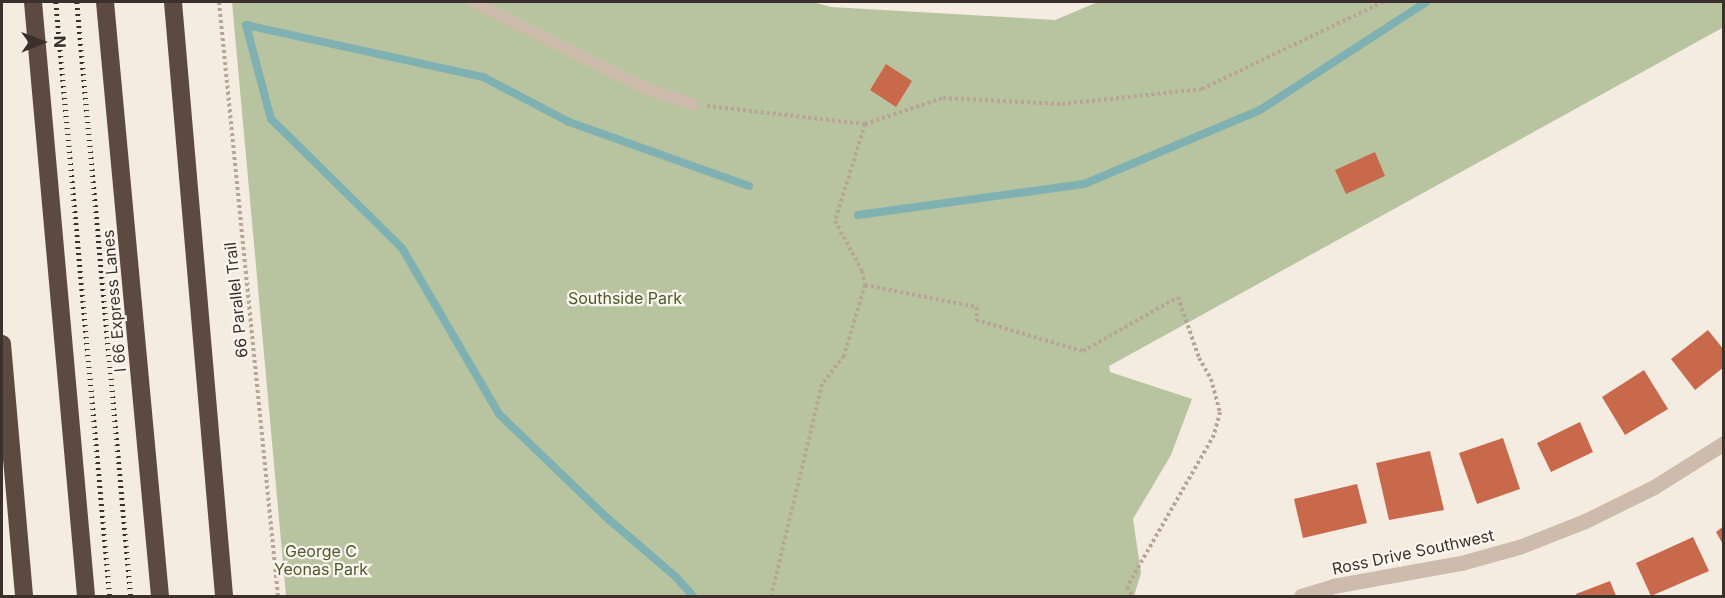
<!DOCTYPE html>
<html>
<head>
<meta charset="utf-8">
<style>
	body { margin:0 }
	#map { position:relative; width:1725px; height:598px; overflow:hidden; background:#f4ebe1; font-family:Inter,sans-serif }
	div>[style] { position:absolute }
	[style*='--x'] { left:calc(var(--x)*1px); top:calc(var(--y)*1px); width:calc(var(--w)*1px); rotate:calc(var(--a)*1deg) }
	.green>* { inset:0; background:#b8c4a0 }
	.stream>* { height:8px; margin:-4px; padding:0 4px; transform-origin:4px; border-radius:4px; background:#7fb0b2 }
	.building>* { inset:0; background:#c8694b }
	.path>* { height:4px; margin-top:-2px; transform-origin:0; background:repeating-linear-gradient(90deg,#b9a596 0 3px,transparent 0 6px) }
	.service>* { height:12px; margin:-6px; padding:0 6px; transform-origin:6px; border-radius:6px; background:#cdbbac }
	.minor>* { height:15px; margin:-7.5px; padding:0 7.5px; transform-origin:7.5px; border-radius:7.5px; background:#cdbbac }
	.motorway>* { height:18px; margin:-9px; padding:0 9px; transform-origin:9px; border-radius:9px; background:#5c4a42 }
	.rail>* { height:4.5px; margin-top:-2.25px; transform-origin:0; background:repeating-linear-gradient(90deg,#3b302b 0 1.5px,transparent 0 6px) }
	span { translate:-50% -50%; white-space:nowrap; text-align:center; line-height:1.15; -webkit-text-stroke:4.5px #fbf5ee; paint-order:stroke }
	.park-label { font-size:16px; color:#4a5a2e }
	.street-label { font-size:16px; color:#3b302b }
	.frame { position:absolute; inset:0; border:3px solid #3b302b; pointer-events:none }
	.north { position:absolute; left:12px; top:12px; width:60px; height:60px; -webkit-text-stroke:4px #fbf5ee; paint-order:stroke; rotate:89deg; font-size:16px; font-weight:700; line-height:24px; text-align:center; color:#3b302b }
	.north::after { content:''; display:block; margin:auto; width:21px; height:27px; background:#3b302b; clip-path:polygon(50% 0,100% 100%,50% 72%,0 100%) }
</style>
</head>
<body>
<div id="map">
	<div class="green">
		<div style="clip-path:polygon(232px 2px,813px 2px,831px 7px,1055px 20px,1098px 2px,1723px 2px,1724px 27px,1109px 366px,1110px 372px,1192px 399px,1171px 455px,1133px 519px,1141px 573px,1134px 596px,286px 596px)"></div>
	</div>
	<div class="stream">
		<div style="--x:858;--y:215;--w:228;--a:-7.8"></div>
		<div style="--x:1084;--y:184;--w:191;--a:-22.8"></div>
		<div style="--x:1260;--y:110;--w:198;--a:-33"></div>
		<div style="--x:693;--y:596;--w:25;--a:-132"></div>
		<div style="--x:676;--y:577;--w:92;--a:-139.4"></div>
		<div style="--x:606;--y:517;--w:149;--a:-136.1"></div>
		<div style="--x:499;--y:414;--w:192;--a:-120.3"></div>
		<div style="--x:402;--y:248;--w:184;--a:-135.4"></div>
		<div style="--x:271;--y:119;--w:97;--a:-104.9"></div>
		<div style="--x:246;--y:25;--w:243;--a:12.4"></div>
		<div style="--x:483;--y:77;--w:97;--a:27.6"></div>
		<div style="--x:569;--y:122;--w:191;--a:19.6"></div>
	</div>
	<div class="building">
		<div style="clip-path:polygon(886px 64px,912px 81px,896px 107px,870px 90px)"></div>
		<div style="clip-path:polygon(1375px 152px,1385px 176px,1346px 194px,1335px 170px)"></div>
		<div style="clip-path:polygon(1708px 330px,1724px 350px,1724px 367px,1695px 390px,1671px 359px)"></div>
		<div style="clip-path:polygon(1644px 370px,1668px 409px,1625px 435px,1602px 397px)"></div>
		<div style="clip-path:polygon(1580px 422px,1593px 452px,1551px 472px,1537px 443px)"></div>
		<div style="clip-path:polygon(1503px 438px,1520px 489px,1477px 504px,1459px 453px)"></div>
		<div style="clip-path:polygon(1430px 451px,1444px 510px,1389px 520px,1376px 463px)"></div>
		<div style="clip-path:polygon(1357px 484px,1367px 523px,1303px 538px,1294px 499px)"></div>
		<div style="clip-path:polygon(1724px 526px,1724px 546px,1716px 532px)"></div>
		<div style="clip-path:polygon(1693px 537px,1709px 571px,1651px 596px,1636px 563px)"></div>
		<div style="clip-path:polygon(1610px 581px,1616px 596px,1577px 596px,1576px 594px)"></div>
	</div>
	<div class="path">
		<div style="--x:219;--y:2;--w:597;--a:84.33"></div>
		<div style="--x:707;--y:106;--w:159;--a:6.5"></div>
		<div style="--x:865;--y:124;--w:102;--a:107.2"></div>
		<div style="--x:835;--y:221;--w:57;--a:61.6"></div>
		<div style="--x:862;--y:271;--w:14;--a:78"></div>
		<div style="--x:865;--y:285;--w:74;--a:106.5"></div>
		<div style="--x:844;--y:356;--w:36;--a:128"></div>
		<div style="--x:822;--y:384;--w:218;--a:103.5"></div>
		<div style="--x:865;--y:124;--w:82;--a:-18.4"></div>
		<div style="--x:943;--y:98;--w:119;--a:2.9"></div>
		<div style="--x:1062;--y:104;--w:141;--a:-6.1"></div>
		<div style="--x:1202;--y:89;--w:201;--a:-25.7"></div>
		<div style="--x:865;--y:285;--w:114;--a:11.1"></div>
		<div style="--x:977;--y:307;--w:13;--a:94"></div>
		<div style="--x:976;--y:320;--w:111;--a:16.2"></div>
		<div style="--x:1083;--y:351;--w:109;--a:-29.6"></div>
		<div style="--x:1178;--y:297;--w:65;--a:71"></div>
		<div style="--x:1199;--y:358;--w:24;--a:60"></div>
		<div style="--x:1211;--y:379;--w:34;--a:75"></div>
		<div style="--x:1220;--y:412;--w:24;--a:105"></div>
		<div style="--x:1214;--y:435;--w:175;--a:119.8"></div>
		<div style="--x:1127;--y:587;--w:10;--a:61"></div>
	</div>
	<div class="service">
		<div style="--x:474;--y:2;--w:191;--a:26.7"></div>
		<div style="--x:645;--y:88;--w:50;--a:18.8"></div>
	</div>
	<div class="minor">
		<div style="--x:1301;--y:596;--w:34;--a:-17"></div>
		<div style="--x:1333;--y:586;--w:130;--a:-10.2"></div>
		<div style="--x:1461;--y:563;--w:60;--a:-15.4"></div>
		<div style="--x:1519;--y:547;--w:71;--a:-21.5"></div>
		<div style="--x:1585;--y:521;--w:77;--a:-26.2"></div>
		<div style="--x:1654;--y:487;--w:83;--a:-32.2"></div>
	</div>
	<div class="motorway">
		<div style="--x:33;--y:2;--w:596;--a:84.9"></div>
		<div style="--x:105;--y:2;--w:597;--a:84.71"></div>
		<div style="--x:173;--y:2;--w:596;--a:85.09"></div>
		<div style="--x:2;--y:344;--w:253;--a:85"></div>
	</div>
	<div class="rail">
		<div style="--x:56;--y:2;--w:596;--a:84.81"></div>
		<div style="--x:77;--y:2;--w:596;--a:84.81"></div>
	</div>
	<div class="park-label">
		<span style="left:625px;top:298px">Southside Park</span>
		<span style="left:321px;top:560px">George C<br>Yeonas Park</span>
	</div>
	<div class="street-label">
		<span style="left:236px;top:300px;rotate:-96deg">66 Parallel Trail</span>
		<span style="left:114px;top:301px;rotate:-95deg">I 66 Express Lanes</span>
		<span style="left:1413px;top:552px;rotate:-12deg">Ross Drive Southwest</span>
	</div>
	<div class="frame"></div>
	<div class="north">N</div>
</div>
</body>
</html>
